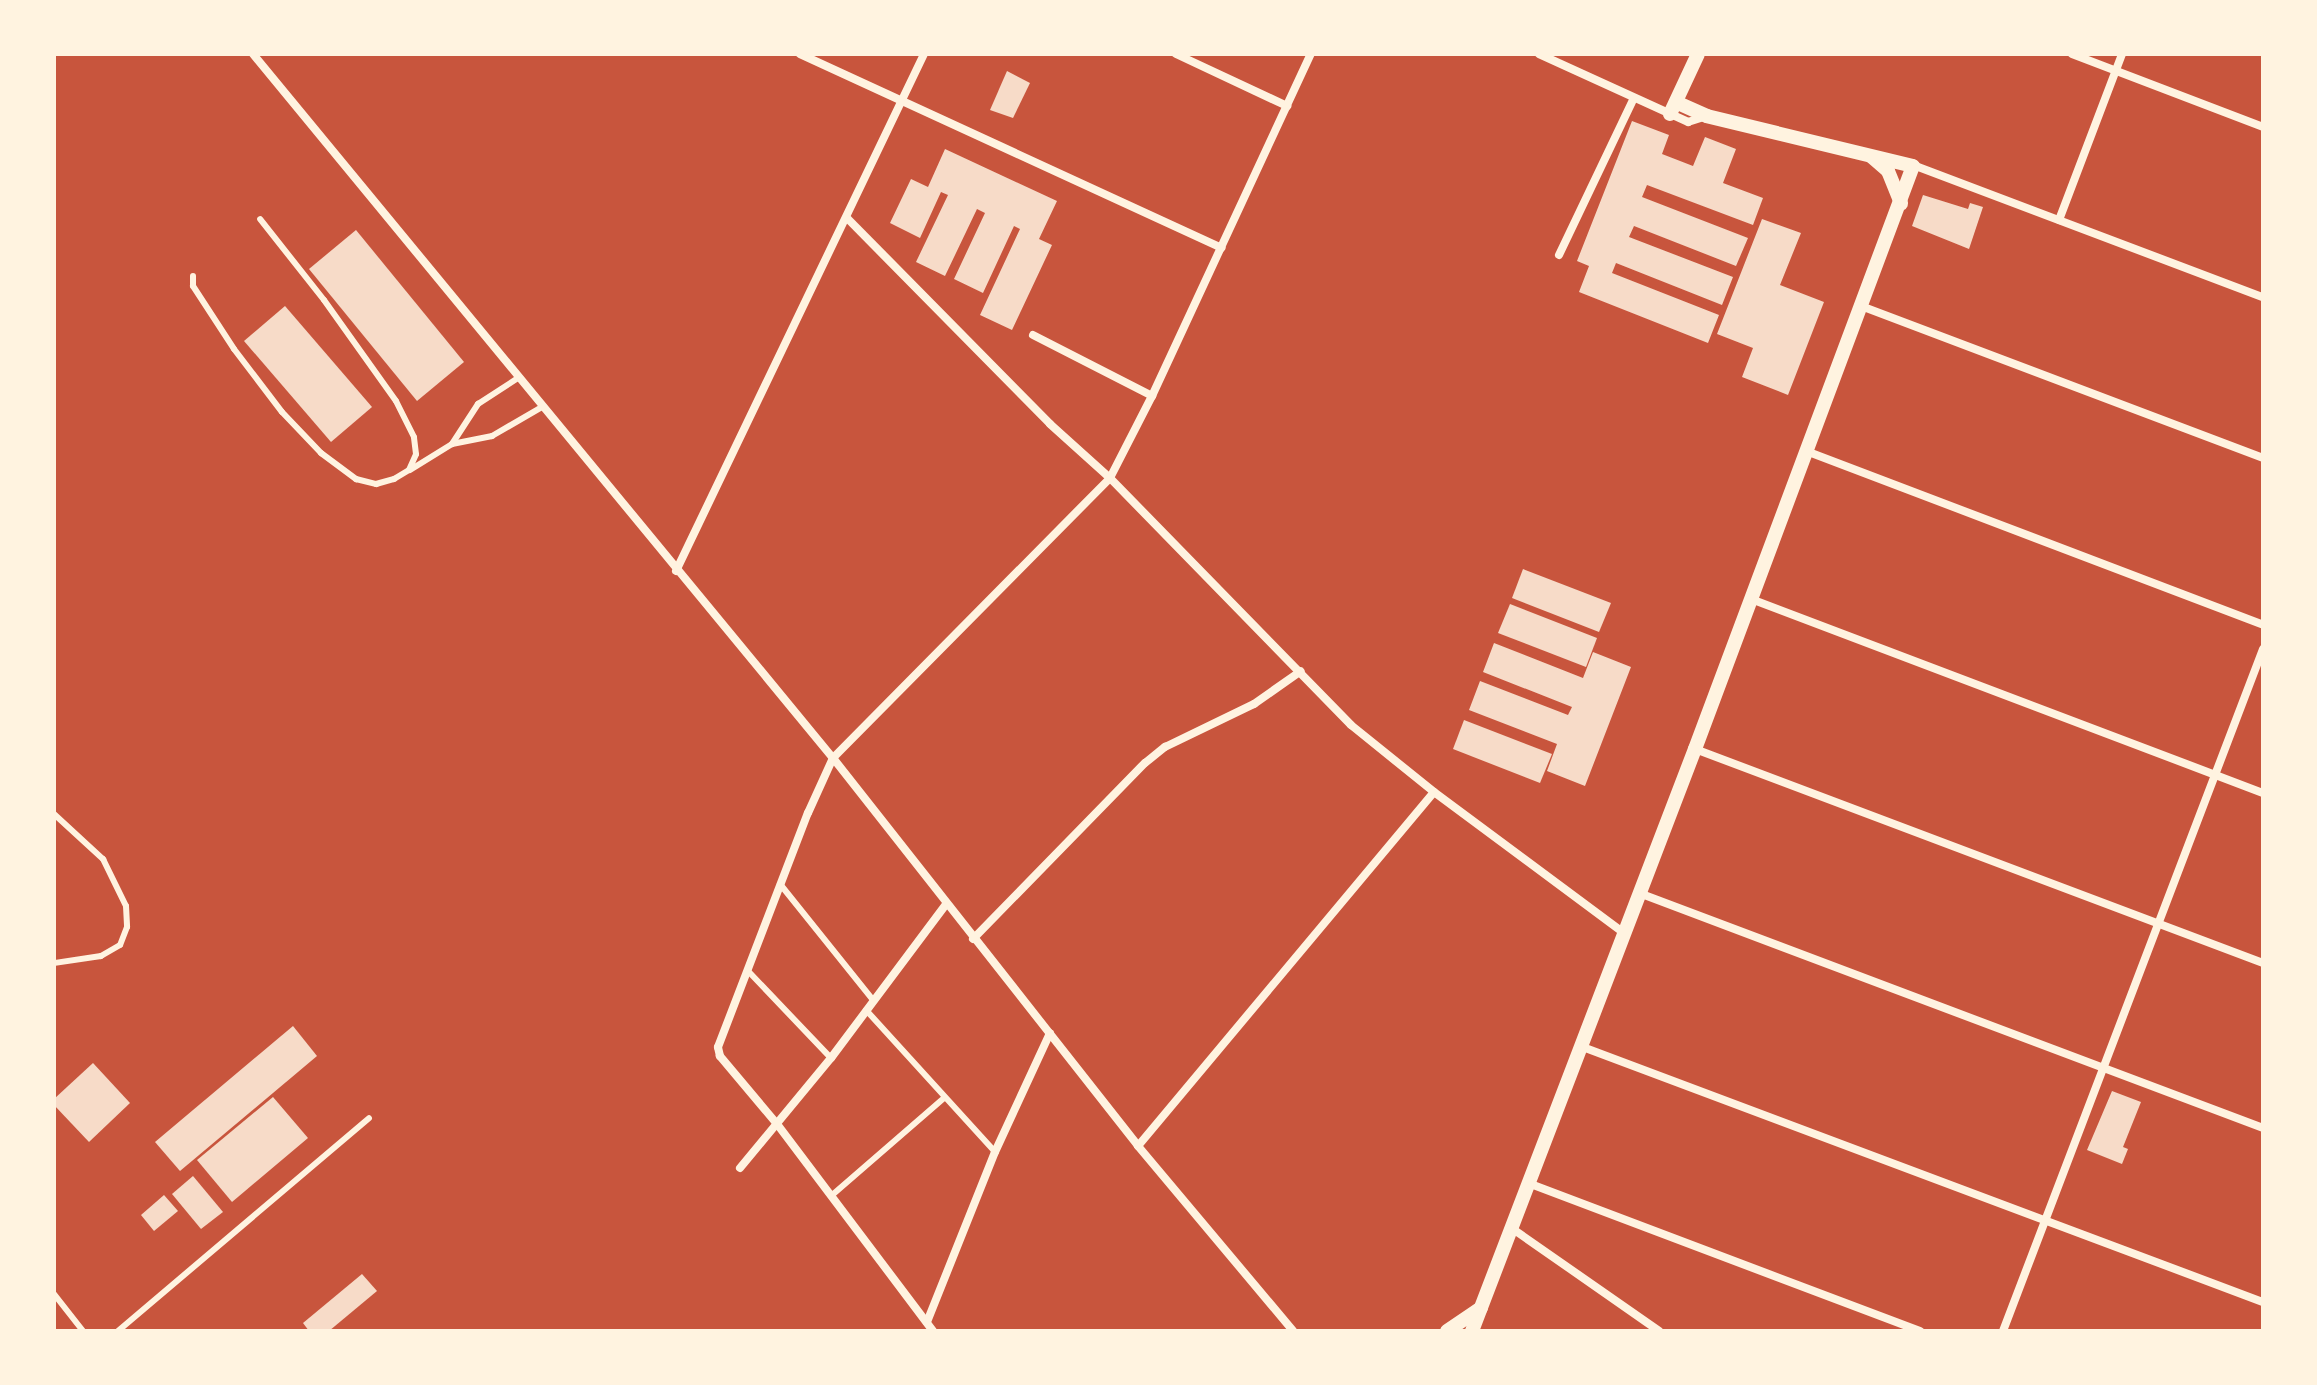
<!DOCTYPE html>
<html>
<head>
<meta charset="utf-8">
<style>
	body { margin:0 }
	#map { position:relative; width:2317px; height:1385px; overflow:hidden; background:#c8553d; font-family:"IBM Plex Serif",serif }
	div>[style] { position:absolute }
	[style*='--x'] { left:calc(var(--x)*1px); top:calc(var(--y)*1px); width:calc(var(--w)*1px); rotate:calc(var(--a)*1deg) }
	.building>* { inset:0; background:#f7dbc8 }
	.service>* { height:6px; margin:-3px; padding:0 3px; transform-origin:3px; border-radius:3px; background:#fff3e0 }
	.minor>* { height:8px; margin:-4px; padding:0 4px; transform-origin:4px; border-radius:4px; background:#fff3e0 }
	.tertiary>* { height:14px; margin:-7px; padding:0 7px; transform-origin:7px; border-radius:7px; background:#fff3e0 }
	span { translate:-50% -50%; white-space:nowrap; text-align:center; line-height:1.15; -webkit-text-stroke:8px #fff3e0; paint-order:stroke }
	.frame { position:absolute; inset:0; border:56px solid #fff3e0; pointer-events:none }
</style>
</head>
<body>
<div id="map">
	<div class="building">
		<div style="clip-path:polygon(1007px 71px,1030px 83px,1013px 118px,990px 110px)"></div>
		<div style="clip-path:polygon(1632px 121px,1669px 135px,1662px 154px,1693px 166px,1705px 137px,1736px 149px,1723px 183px,1763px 198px,1753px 225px,1647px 185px,1642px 197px,1748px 238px,1736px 266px,1634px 226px,1629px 237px,1733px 277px,1722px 305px,1616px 263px,1612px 273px,1719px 315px,1708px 343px,1579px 292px,1589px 266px,1577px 261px)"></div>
		<div style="clip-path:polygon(945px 149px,1057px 201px,1039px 239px,1052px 245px,1012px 330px,980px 315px,1020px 229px,1014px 226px,983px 293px,954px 279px,985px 213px,977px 209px,945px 276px,916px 262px,948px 195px,941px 192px,920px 238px,890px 223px,911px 179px,928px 187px)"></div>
		<div style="clip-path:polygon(1923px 195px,1968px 209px,1970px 203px,1983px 207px,1969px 249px,1912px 226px)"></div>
		<div style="clip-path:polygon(1762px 219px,1801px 233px,1780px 285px,1824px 302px,1788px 395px,1742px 377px,1753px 348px,1717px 334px)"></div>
		<div style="clip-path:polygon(356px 230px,464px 362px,417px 401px,309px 269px)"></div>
		<div style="clip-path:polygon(285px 306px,372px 407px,331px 442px,244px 341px)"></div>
		<div style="clip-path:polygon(1523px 569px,1611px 603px,1599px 632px,1512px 598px)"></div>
		<div style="clip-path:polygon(1510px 604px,1597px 638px,1586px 667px,1498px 633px)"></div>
		<div style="clip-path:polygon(1494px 643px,1583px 678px,1593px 652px,1631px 667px,1585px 786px,1547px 771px,1557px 744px,1469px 710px,1480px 681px,1568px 715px,1572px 707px,1483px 672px)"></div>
		<div style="clip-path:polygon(1464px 720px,1552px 754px,1540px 783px,1453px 749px)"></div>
		<div style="clip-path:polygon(293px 1026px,317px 1056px,180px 1171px,155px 1142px)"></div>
		<div style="clip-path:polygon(93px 1063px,130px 1103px,89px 1142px,54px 1105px,54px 1099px)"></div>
		<div style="clip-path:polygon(2112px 1091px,2141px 1102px,2123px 1147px,2128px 1149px,2122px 1164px,2087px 1150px)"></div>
		<div style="clip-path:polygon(273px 1097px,308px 1138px,232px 1202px,197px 1160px)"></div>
		<div style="clip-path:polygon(193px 1176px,223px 1212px,201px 1229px,172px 1194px)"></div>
		<div style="clip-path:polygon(164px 1195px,178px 1211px,154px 1231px,141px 1215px)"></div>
		<div style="clip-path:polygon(362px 1274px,377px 1291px,329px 1331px,309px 1331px,303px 1323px)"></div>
	</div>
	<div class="service">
		<div style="--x:193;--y:276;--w:10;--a:90"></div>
		<div style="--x:193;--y:286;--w:75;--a:56.9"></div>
		<div style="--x:234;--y:349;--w:79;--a:52.7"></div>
		<div style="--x:282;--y:412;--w:57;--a:46.4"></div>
		<div style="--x:321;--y:453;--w:44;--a:36.6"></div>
		<div style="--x:356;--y:479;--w:21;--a:14"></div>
		<div style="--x:376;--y:484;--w:19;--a:-16"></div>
		<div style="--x:394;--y:479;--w:17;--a:-31"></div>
		<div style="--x:409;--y:470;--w:17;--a:-66"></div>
		<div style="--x:416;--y:454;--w:17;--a:-97"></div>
		<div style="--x:414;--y:437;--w:40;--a:-116.6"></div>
		<div style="--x:396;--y:401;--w:124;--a:-125.5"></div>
		<div style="--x:324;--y:300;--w:103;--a:-128.3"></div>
		<div style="--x:452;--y:444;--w:48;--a:-57"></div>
		<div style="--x:478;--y:404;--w:48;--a:-33"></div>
		<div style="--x:410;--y:470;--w:49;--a:-31.8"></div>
		<div style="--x:452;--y:444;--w:41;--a:-11.3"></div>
		<div style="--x:492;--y:436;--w:58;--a:-30.1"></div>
		<div style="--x:54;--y:814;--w:67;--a:42.6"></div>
		<div style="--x:103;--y:859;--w:52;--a:63.9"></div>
		<div style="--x:126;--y:906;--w:21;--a:87"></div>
		<div style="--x:127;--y:927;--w:19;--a:111"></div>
		<div style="--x:120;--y:945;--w:22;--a:150"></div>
		<div style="--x:101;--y:956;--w:48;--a:171.5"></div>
		<div style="--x:780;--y:884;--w:147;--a:51.3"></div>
		<div style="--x:749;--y:972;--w:119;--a:46.4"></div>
		<div style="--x:866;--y:1010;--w:192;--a:47.7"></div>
		<div style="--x:831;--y:1196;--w:148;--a:-40.9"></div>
		<div style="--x:54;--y:1294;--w:47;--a:51.9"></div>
		<div style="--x:118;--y:1331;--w:329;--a:-40.3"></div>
	</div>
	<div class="minor">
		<div style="--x:253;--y:54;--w:912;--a:50.52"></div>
		<div style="--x:833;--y:758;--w:494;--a:51.8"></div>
		<div style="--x:1138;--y:1146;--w:241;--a:50"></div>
		<div style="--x:800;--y:54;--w:464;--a:24.7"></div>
		<div style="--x:1176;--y:54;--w:123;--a:25.1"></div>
		<div style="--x:1539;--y:54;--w:164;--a:24.5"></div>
		<div style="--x:1688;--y:122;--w:19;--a:-18"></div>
		<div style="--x:2072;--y:54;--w:204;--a:20.9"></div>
		<div style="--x:1913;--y:165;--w:374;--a:20.7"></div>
		<div style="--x:848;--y:219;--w:288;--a:45.4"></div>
		<div style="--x:1050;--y:424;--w:81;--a:42"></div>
		<div style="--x:1110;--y:478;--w:345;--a:45.7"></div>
		<div style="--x:1351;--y:725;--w:107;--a:38.9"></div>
		<div style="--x:1434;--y:792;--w:237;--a:36.6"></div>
		<div style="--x:2059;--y:220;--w:178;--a:-69.2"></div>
		<div style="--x:1559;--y:255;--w:174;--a:-64.5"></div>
		<div style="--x:1861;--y:306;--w:430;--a:20.7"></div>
		<div style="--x:1033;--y:335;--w:134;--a:27.1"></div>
		<div style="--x:1806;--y:451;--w:489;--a:20.8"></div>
		<div style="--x:676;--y:571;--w:573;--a:-64.37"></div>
		<div style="--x:1751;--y:599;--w:548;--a:20.75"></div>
		<div style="--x:1695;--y:749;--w:607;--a:20.64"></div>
		<div style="--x:1639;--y:893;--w:667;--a:20.64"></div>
		<div style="--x:973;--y:939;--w:246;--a:-45.7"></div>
		<div style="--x:1145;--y:763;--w:26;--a:-39"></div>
		<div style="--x:1165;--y:747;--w:99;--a:-25.8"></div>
		<div style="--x:1254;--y:704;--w:57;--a:-35.1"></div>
		<div style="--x:1580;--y:1046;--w:729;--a:20.55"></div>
		<div style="--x:1138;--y:1146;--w:461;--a:-50.1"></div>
		<div style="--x:740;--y:1168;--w:143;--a:-50.4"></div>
		<div style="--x:831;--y:1058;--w:192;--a:-53.2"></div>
		<div style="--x:1528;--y:1183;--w:419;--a:20.7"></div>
		<div style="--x:1510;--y:1227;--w:182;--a:34.9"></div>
		<div style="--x:927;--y:1322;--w:183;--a:-68.2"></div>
		<div style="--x:995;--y:1152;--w:131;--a:-65.2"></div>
		<div style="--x:933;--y:1331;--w:259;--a:-127"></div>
		<div style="--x:777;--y:1124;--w:89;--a:-130"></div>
		<div style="--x:720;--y:1056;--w:9;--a:-103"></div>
		<div style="--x:718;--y:1047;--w:251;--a:-69"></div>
		<div style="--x:808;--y:813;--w:60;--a:-65.6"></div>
		<div style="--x:833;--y:758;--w:394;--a:-45.3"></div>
		<div style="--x:1110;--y:478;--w:92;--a:-62.9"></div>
		<div style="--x:1152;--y:396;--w:377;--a:-65.1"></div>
		<div style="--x:2003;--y:1331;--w:730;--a:-69.13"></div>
	</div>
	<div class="tertiary">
		<div style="--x:1670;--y:114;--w:66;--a:-65"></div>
		<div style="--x:1872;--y:157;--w:21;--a:41"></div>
		<div style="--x:1888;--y:171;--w:35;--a:68"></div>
		<div style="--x:1447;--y:1331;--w:41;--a:-34.1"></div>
		<div style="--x:1472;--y:1331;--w:623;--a:-69.04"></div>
		<div style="--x:1695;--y:749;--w:622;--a:-69.5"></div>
		<div style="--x:1913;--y:166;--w:212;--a:-166.4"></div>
		<div style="--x:1707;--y:116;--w:34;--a:-156"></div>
	</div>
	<div class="frame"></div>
</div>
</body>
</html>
